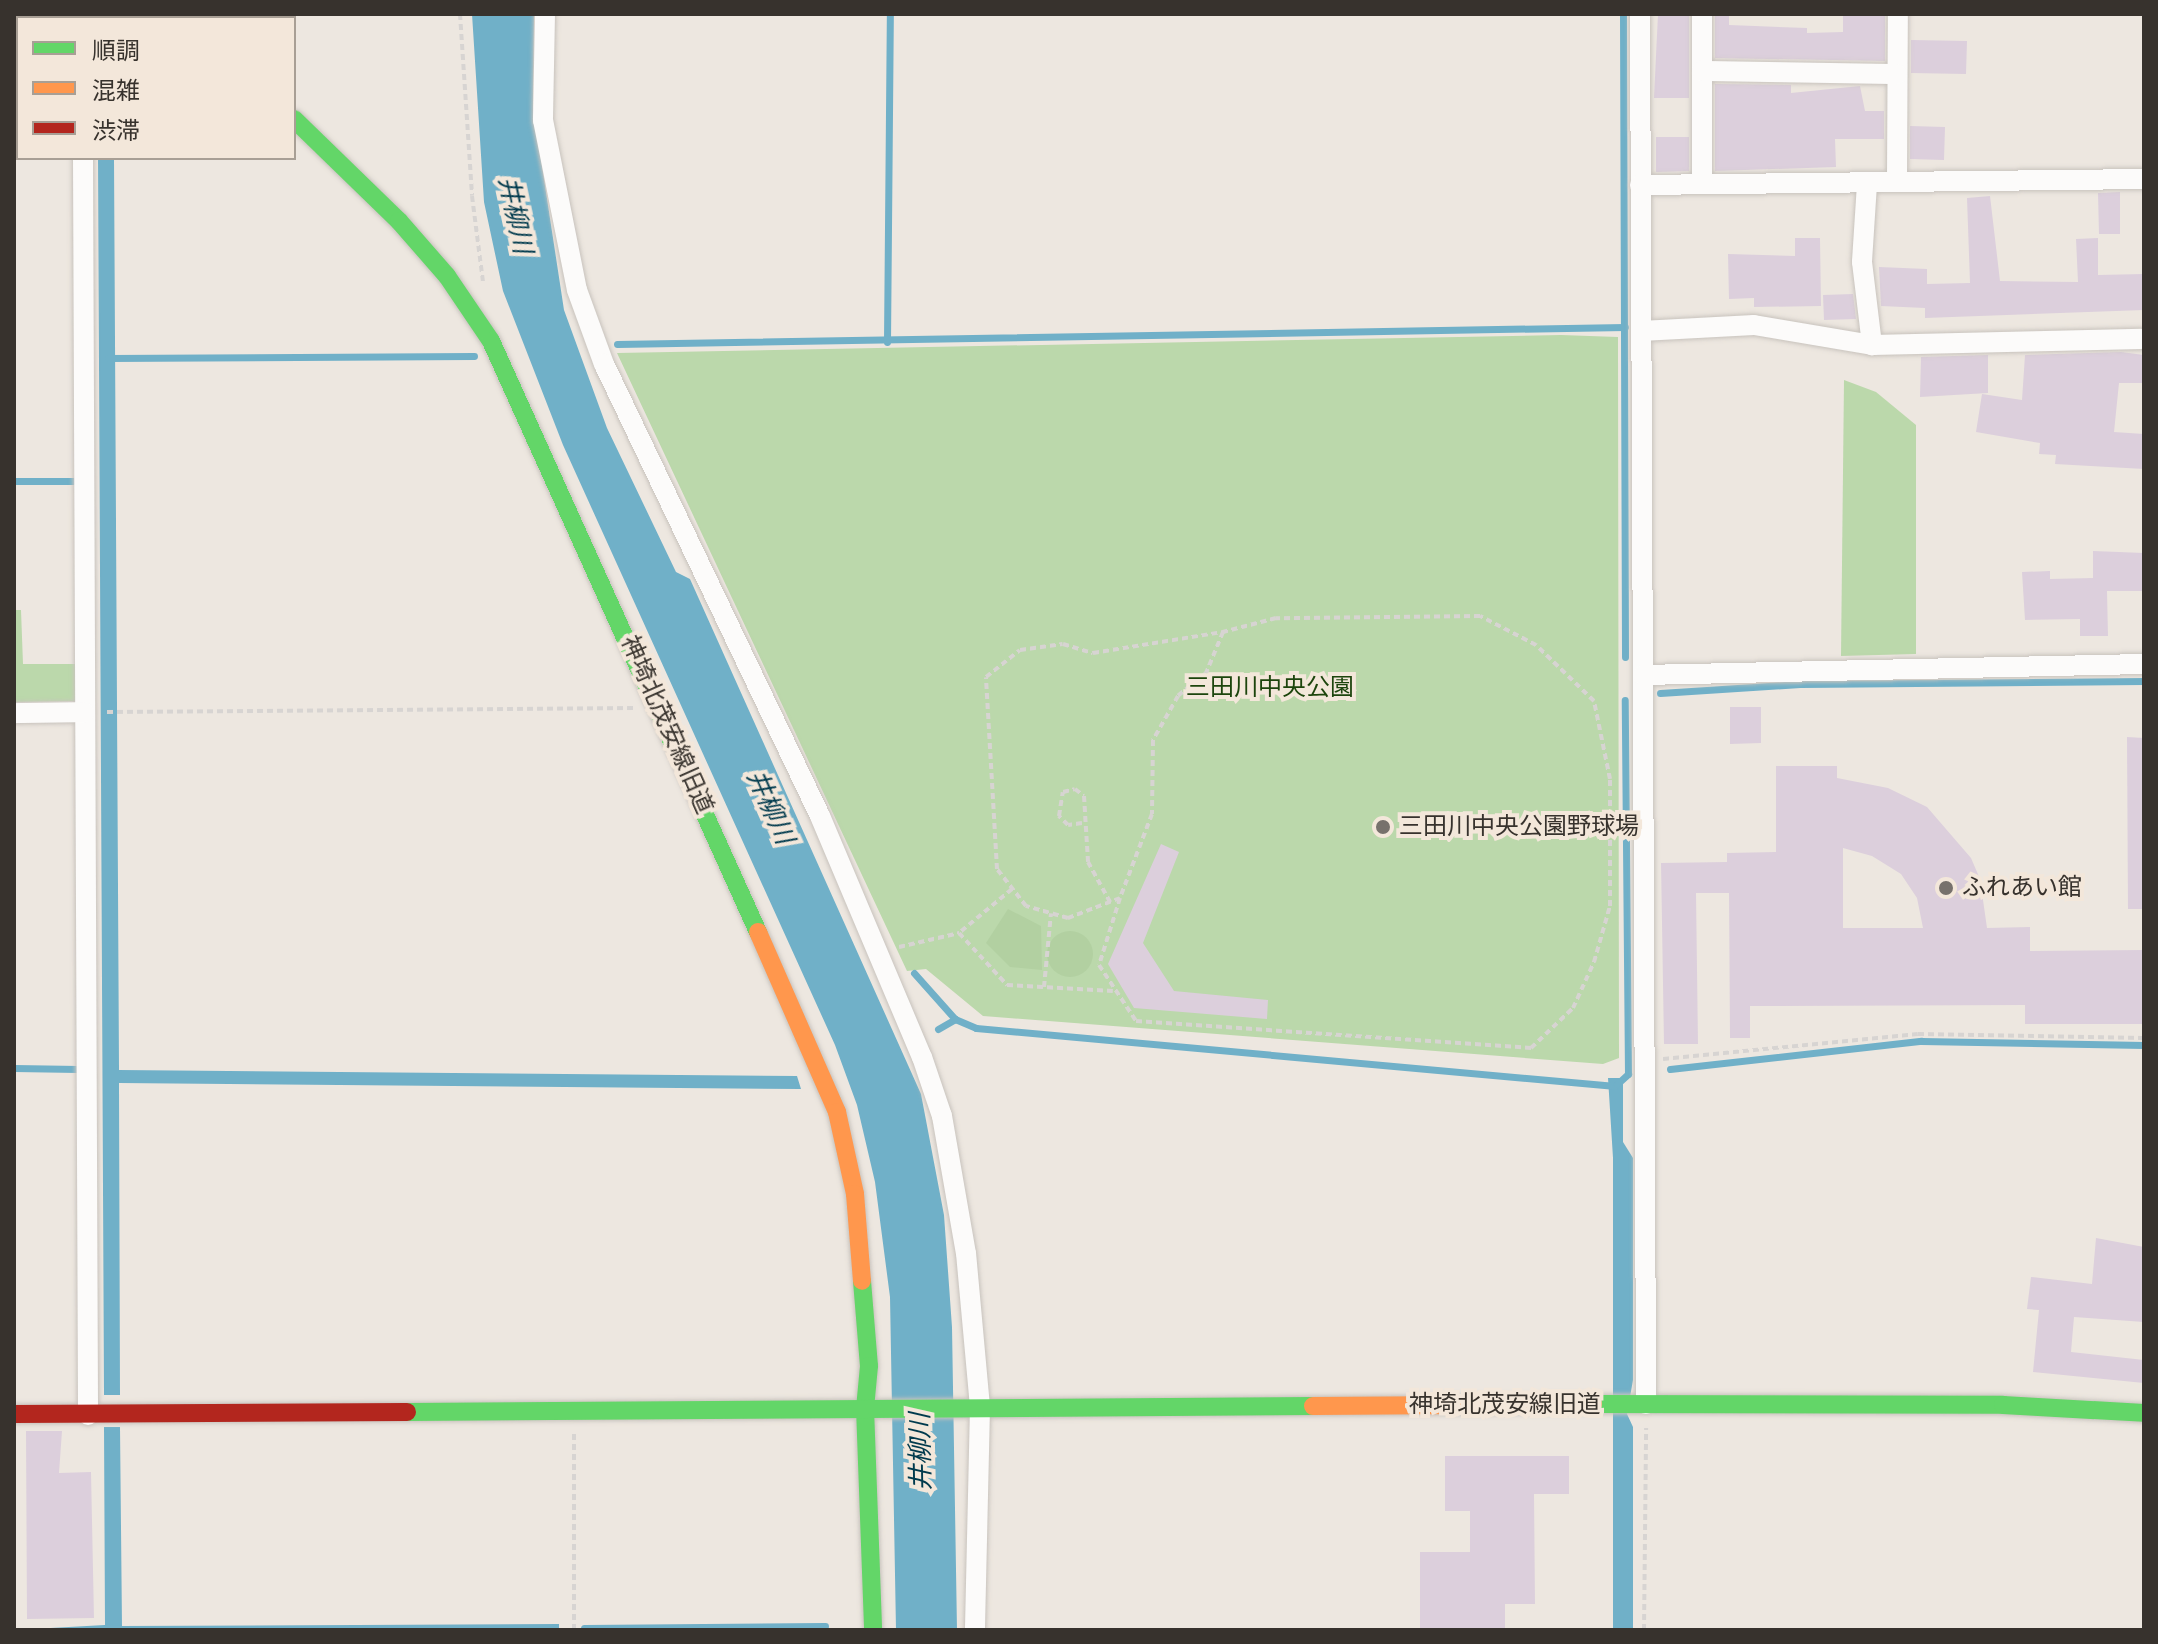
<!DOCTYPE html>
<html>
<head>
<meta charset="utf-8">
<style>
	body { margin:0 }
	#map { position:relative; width:2158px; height:1644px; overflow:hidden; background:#ede7e0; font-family:Roboto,"Noto Sans JP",sans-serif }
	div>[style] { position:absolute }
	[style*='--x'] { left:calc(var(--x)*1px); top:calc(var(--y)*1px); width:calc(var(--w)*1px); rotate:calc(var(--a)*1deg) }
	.green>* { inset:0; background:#bbd8ab }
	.forest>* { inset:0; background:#b2d0a1 }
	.round { border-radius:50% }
	.water>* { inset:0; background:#70b0c8 }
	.stream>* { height:7px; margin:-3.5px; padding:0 3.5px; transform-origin:3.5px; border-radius:3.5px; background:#70b0c8 }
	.building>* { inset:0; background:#dccfdc }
	.path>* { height:4px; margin-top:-2px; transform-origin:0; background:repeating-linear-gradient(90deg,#d7d4d2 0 6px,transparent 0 10px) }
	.roads { filter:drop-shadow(0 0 2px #c8c3bd) drop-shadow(0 0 2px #c8c3bd) }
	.street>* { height:20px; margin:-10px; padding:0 10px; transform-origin:10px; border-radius:10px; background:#fcfbfa }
	.fast>* { height:18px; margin:-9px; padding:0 9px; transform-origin:9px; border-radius:9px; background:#63d668 }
	.slow>* { height:18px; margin:-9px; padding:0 9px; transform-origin:9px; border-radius:9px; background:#ff974d }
	.jam>* { height:18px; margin:-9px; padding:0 9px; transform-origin:9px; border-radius:9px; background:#b3261e }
	.dots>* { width:22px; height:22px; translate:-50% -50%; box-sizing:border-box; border:4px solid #f3e7da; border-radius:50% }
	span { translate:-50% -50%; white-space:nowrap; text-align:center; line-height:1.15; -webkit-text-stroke:8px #f3e7da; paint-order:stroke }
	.park-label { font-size:24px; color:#1d450d }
	.street-label { font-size:24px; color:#37322d }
	.poi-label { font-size:24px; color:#37322d }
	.left { translate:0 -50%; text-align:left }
	.water-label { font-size:26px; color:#003a4d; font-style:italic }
	.frame { position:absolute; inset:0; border:16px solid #37322d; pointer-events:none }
	.legend { position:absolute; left:16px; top:16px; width:280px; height:144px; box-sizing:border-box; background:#f3e7da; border:2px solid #a89f95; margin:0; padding:10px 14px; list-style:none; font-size:24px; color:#37322d }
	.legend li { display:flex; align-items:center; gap:16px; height:40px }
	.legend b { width:40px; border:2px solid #a89f95 }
</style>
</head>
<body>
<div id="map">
	<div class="green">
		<div style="clip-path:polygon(1561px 335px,1618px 337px,1619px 1058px,1603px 1064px,983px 1016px,926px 969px,907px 971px,617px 353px)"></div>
		<div style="clip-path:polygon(1844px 380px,1876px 392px,1916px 425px,1916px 654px,1841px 656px)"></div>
		<div style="clip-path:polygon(14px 610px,21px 610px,23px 664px,78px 664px,78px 701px,14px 702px)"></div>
	</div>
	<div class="forest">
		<div style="clip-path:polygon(1008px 909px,1041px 926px,1042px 970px,1010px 967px,986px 943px)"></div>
		<div class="round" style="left:1047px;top:931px;width:46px;height:46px"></div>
	</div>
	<div class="water">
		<div style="clip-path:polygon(472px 14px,534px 14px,533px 107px,564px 310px,607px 428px,676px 572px,690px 579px,921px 1094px,944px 1215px,952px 1327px,957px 1630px,896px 1630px,890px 1297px,875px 1182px,857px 1105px,835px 1045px,563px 445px,503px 291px,484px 202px)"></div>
		<div style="clip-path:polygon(98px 158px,114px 158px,119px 1070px,797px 1076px,801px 1089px,119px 1083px,120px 1395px,104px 1395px)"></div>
		<div style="clip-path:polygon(1608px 1078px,1623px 1078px,1623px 1142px,1633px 1158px,1633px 1380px,1627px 1414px,1633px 1427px,1633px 1630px,1613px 1630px,1613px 1158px)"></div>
		<div style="clip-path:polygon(104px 1427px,120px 1427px,122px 1626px,559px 1624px,559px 1630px,14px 1630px,105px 1625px)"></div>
	</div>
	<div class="stream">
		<div style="--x:1623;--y:14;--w:643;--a:89.82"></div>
		<div style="--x:887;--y:342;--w:328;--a:-89.5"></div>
		<div style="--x:617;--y:344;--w:1008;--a:-0.97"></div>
		<div style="--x:108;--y:358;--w:366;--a:-0.3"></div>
		<div style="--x:14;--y:481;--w:59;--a:0"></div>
		<div style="--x:1660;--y:693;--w:140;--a:-3.7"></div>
		<div style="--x:1800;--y:684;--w:344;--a:-0.5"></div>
		<div style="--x:914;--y:973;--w:62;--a:48.3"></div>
		<div style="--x:938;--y:1029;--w:20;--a:-30"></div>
		<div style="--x:955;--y:1019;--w:23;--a:23"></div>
		<div style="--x:976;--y:1028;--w:642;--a:5.19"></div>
		<div style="--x:14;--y:1068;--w:64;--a:0.9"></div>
		<div style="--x:1670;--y:1069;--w:253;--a:-6.4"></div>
		<div style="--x:1921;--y:1041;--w:223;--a:1"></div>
		<div style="--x:1617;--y:1084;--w:15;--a:-42"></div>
		<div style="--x:1628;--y:1074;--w:374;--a:-90.5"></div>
		<div style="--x:584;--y:1628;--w:241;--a:-0.5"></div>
	</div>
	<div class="building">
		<div style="clip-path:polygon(1658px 14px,1689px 14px,1689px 98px,1654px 98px)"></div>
		<div style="clip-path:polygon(1715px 14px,1729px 14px,1729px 25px,1807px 28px,1807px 33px,1843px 32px,1843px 16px,1885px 15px,1885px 61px,1715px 58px)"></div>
		<div style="clip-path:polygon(1911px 40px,1967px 41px,1966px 74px,1911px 73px)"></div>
		<div style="clip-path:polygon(1715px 84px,1791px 85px,1791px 93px,1860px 86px,1865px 111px,1884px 111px,1884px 139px,1835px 139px,1836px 167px,1715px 171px)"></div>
		<div style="clip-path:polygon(1910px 126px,1945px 127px,1944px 160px,1910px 159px)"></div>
		<div style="clip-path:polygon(1656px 137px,1689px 137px,1689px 171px,1656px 172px)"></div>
		<div style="clip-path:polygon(2120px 192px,2120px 234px,2099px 234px,2098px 193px)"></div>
		<div style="clip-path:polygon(1990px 196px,2000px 281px,2078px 282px,2076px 239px,2098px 238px,2098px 275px,2144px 274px,2144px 310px,1925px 318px,1925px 308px,1881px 306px,1879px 267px,1927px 269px,1927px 284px,1970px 283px,1967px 198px)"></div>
		<div style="clip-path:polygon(1795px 238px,1820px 238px,1821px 306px,1754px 307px,1754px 298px,1729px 299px,1728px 254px,1795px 256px)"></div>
		<div style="clip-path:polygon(1853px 294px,1856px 319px,1824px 320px,1823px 295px)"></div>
		<div style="clip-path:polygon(2121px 352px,2144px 355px,2144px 383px,2119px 383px,2114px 432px,2144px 434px,2144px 469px,2055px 464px,2056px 455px,2039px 454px,2040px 443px,1976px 432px,1982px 394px,2022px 400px,2025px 355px)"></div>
		<div style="clip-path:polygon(1988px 355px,1988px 393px,1920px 397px,1921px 357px)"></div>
		<div style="clip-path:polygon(2093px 551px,2144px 553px,2144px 591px,2107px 591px,2108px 636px,2080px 636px,2080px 619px,2025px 620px,2022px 572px,2050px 571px,2050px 579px,2093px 578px)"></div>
		<div style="clip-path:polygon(1730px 707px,1761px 707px,1761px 743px,1730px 744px)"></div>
		<div style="clip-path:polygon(2127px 737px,2144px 738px,2144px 909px,2128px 909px)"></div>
		<div style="clip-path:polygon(evenodd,1776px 766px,1837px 766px,1837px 778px,1888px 788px,1927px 807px,1971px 858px,1980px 879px,1987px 928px,2030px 927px,2030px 951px,2144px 950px,2144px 1024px,2025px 1024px,2025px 1005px,1750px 1006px,1750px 1038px,1730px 1038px,1729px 893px,1696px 893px,1698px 1044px,1664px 1044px,1661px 863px,1727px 862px,1727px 853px,1776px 852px,1776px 766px,1843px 848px,1872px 856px,1901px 874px,1917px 898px,1923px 928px,1843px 928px,1843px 848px)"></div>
		<div style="clip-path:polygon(1161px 844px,1179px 852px,1143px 943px,1174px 991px,1268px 1000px,1267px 1019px,1134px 1008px,1108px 964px)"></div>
		<div style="clip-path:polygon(2096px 1238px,2144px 1247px,2144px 1322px,2074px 1317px,2071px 1352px,2144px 1360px,2144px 1383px,2033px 1372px,2039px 1310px,2027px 1309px,2031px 1277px,2092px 1284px)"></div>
		<div style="clip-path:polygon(26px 1431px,62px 1431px,59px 1473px,91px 1472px,94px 1618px,27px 1619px)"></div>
		<div style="clip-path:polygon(1445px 1456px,1569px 1456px,1569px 1494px,1534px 1494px,1535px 1604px,1505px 1604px,1505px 1629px,1420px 1630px,1420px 1552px,1470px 1552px,1470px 1511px,1445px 1511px)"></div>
	</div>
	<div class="path">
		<div style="--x:460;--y:14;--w:182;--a:86.2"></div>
		<div style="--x:472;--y:196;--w:87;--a:82.7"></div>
		<div style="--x:107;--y:712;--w:527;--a:-0.43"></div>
		<div style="--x:1082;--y:823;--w:14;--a:172"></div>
		<div style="--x:1068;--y:825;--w:13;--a:-135"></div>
		<div style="--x:1059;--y:816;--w:24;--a:-81"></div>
		<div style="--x:1063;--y:792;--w:12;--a:-14"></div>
		<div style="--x:1075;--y:789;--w:11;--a:38"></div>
		<div style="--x:1084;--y:796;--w:66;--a:86.5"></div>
		<div style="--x:1088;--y:862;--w:46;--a:61.2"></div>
		<div style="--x:1012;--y:889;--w:69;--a:140.3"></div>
		<div style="--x:959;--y:933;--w:71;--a:47.3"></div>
		<div style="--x:1007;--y:985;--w:106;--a:3.2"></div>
		<div style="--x:1120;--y:898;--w:70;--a:107.4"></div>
		<div style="--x:1099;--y:965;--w:67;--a:56.5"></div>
		<div style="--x:1136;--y:1021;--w:396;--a:3.9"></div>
		<div style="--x:1531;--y:1048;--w:58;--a:-43.6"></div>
		<div style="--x:1573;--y:1008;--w:51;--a:-65.5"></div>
		<div style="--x:1594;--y:962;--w:58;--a:-74.1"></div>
		<div style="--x:1610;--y:906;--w:127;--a:-90"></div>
		<div style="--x:1610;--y:779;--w:80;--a:-101.6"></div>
		<div style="--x:1594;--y:701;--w:81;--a:-136"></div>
		<div style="--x:1536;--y:645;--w:63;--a:-152.6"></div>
		<div style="--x:1480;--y:616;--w:204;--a:179.4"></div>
		<div style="--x:1276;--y:618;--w:55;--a:165.2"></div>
		<div style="--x:1223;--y:632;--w:44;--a:112.5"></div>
		<div style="--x:1206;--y:673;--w:36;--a:141"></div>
		<div style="--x:1178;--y:696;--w:51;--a:119.6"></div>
		<div style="--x:1153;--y:740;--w:74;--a:90.8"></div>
		<div style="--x:1152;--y:814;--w:90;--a:110.9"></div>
		<div style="--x:1120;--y:898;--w:56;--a:159"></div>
		<div style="--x:1068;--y:918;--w:44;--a:-164.1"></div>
		<div style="--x:1026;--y:906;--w:47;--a:-128.1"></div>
		<div style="--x:997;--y:869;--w:192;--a:-93.3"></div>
		<div style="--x:986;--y:677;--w:43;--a:-38.5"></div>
		<div style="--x:1020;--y:650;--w:43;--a:-7.9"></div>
		<div style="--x:1063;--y:644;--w:31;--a:17"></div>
		<div style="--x:1093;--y:653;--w:132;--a:-9.2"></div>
		<div style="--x:899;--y:947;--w:62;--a:-13.1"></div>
		<div style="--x:1044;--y:987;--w:74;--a:-84.6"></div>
		<div style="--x:1663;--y:1059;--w:256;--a:-5.6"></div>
		<div style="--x:1918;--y:1034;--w:226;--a:1"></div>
		<div style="--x:574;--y:1630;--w:197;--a:-90"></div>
		<div style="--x:1644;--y:1630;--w:202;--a:-89.4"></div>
	</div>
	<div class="roads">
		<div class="street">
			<div style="--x:83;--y:14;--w:4;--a:90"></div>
			<div style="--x:545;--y:14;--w:106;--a:91.1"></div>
			<div style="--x:543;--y:120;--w:173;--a:78.7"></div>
			<div style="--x:577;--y:290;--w:79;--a:70"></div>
			<div style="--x:604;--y:364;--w:501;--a:64.46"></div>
			<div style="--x:820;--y:816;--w:262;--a:67.1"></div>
			<div style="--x:922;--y:1057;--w:62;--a:71.3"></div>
			<div style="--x:942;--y:1116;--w:139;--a:80.1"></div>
			<div style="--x:966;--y:1253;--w:155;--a:84.8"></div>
			<div style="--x:980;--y:1407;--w:223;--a:91.3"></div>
			<div style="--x:1640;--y:14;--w:1390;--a:89.75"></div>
			<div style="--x:1702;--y:71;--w:57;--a:-90"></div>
			<div style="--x:83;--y:158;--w:1257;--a:89.77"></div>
			<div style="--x:1897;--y:179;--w:165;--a:-89.7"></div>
			<div style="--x:1702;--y:182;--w:111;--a:-90"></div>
			<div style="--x:1702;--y:71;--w:195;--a:0.9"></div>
			<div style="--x:1867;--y:184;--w:78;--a:93.7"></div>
			<div style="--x:1862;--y:262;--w:84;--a:83.1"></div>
			<div style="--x:1872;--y:345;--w:272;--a:-1.3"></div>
			<div style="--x:1640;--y:185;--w:504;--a:-0.68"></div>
			<div style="--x:1641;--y:331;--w:113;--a:-3"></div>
			<div style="--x:1754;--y:325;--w:120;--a:9.6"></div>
			<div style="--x:1643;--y:675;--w:501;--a:-1.26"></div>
			<div style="--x:14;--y:713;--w:70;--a:-0.8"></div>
		</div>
		<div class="fast">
			<div style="--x:162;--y:14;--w:6;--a:39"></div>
			<div style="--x:294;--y:119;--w:146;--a:44.2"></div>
			<div style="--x:399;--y:221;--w:73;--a:48.9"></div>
			<div style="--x:447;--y:276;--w:78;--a:55.9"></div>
			<div style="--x:491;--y:341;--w:649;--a:65.69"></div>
			<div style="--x:862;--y:1281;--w:85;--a:85.3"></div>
			<div style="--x:869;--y:1366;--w:42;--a:95.4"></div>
			<div style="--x:865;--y:1408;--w:222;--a:87.9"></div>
			<div style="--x:1593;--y:1404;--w:410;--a:0.1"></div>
			<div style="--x:2003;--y:1405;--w:141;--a:3.2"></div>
			<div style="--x:407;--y:1412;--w:906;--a:-0.38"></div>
		</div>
		<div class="slow">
			<div style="--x:758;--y:932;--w:197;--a:66.3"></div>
			<div style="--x:837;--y:1112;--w:84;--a:77.6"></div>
			<div style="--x:855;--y:1194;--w:87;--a:85.4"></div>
			<div style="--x:1313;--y:1406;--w:280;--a:-0.4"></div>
		</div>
		<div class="jam">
			<div style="--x:14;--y:1414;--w:393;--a:-0.3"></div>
		</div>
	</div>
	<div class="dots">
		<div style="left:1383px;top:827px;background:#77716c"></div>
		<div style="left:1946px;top:888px;background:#77716c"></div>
	</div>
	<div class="park-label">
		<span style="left:1270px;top:688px">三田川中央公園</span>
	</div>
	<div class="street-label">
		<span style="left:667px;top:725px;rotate:66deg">神埼北茂安線旧道</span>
		<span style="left:1505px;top:1405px">神埼北茂安線旧道</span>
	</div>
	<div class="poi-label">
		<span class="left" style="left:1399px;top:827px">三田川中央公園野球場</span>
		<span class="left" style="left:1962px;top:888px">ふれあい館</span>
	</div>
	<div class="water-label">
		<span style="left:515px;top:215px;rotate:78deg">井柳川</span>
		<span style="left:770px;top:807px;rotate:66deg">井柳川</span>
		<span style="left:921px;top:1452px;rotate:-91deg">井柳川</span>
	</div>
	<div class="frame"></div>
	<ul class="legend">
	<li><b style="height:10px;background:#63d668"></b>順調</li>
	<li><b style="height:10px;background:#ff974d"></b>混雑</li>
	<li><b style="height:10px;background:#b3261e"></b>渋滞</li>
	</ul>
</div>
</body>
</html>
